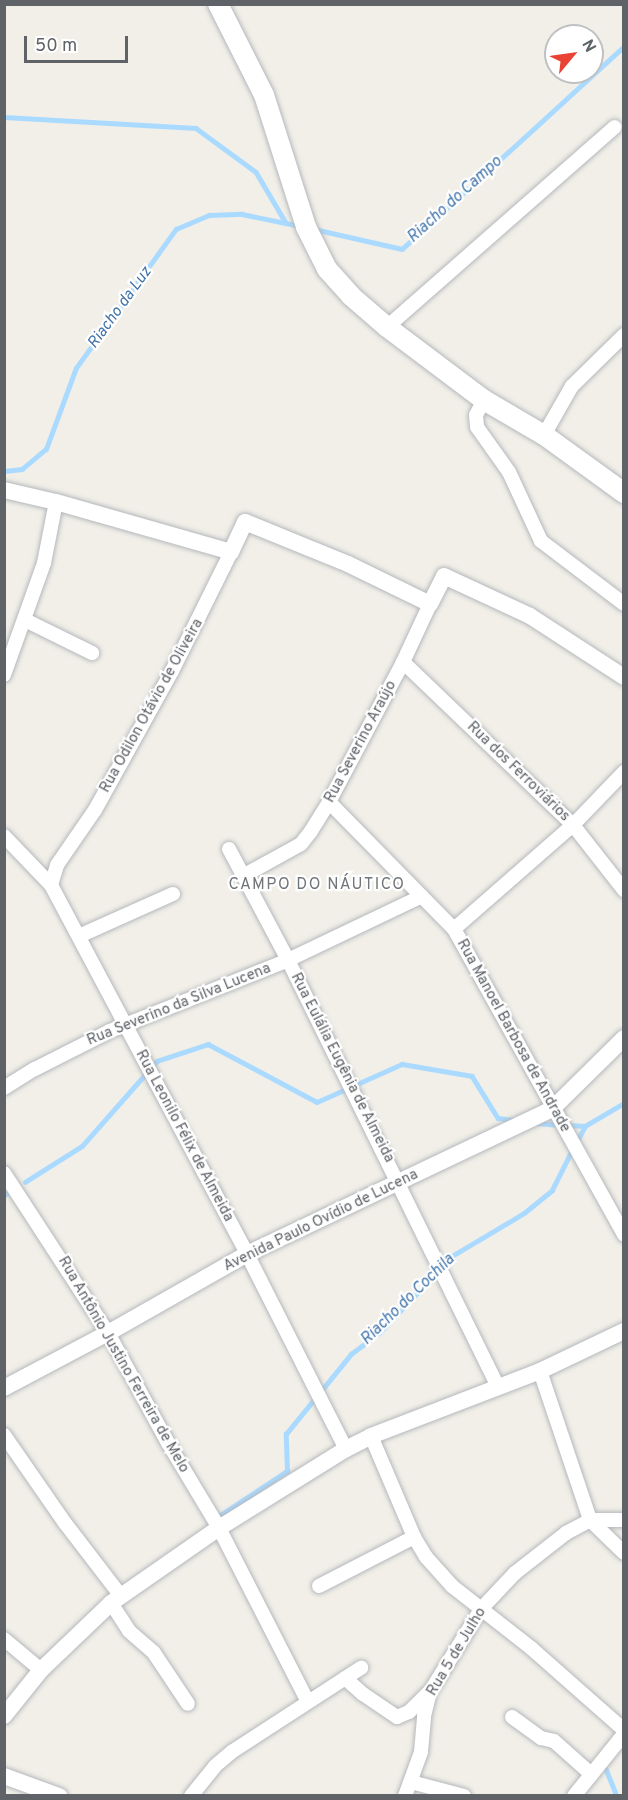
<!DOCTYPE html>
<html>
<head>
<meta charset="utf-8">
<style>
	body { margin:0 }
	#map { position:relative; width:628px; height:1800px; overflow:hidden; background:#f1efe8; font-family:Overpass,sans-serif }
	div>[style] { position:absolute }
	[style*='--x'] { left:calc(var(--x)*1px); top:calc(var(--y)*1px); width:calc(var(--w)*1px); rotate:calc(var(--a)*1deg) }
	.stream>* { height:4.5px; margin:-2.25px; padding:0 2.25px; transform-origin:2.25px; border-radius:2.25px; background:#aadaff }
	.roads { filter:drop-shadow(0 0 2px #b5b8bc) drop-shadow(0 0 2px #b5b8bc) }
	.minor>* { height:14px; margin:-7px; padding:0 7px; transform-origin:7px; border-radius:7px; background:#fff }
	.tertiary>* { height:16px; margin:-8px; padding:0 8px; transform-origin:8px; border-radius:8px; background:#fff }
	.secondary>* { height:20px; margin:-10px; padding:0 10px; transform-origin:10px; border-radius:10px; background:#fff }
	span { translate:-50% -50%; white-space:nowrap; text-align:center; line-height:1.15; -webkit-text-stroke:4.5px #fff; paint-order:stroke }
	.street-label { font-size:15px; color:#5f6368 }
	.water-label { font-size:16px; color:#4174aa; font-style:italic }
	.neighbourhood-label { font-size:16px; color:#70757a; letter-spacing:1.5px }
	.frame { position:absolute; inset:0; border:6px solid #5f6368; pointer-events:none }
	.north { position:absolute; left:544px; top:24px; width:60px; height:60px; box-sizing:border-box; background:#fff; border:2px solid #bfc1c3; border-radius:50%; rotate:61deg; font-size:16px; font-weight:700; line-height:24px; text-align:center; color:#5f6368 }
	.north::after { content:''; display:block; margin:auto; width:21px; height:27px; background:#ea4335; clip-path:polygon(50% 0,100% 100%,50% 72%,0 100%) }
	.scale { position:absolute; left:24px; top:36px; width:104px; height:27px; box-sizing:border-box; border:3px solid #5f6368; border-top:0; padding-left:8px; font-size:18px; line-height:21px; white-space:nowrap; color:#5f6368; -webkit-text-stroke:4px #fff; paint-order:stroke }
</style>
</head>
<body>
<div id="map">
	<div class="stream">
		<div style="--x:4;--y:117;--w:192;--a:3.3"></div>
		<div style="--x:196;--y:128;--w:74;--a:36.3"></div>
		<div style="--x:256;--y:172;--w:59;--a:59.5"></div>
		<div style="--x:314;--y:229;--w:90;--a:12.8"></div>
		<div style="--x:402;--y:249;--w:301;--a:-42.4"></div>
		<div style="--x:4;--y:471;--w:18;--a:-6"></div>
		<div style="--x:22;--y:469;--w:31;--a:-40"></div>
		<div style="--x:46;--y:449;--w:86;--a:-69.7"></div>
		<div style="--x:76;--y:368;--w:171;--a:-54.3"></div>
		<div style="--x:176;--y:229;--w:36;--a:-23"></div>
		<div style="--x:209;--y:215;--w:33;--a:-2"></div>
		<div style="--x:242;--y:214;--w:59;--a:11.7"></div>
		<div style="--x:537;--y:1123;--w:22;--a:5"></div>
		<div style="--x:567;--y:1125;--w:18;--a:3"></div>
		<div style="--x:576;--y:1143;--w:19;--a:-62"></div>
		<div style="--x:585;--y:1126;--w:45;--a:-30.5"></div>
		<div style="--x:25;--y:1182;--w:67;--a:-32.3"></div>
		<div style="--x:82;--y:1146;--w:113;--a:-48.6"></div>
		<div style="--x:157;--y:1061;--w:54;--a:-18.4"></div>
		<div style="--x:208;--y:1044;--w:123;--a:28"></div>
		<div style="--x:317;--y:1102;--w:93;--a:-24.1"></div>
		<div style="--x:402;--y:1064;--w:71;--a:9.7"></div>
		<div style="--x:472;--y:1076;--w:49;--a:58.2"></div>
		<div style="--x:498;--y:1118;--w:16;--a:7"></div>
		<div style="--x:4;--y:1195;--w:2;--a:-27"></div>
		<div style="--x:219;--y:1516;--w:82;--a:-33.5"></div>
		<div style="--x:287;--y:1471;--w:37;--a:-92"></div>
		<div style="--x:286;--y:1434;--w:103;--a:-50.9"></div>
		<div style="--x:351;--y:1354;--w:35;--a:-37"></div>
		<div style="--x:379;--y:1333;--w:106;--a:-46.5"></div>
		<div style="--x:452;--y:1256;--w:84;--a:-30.8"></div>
		<div style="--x:524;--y:1213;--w:36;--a:-39"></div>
		<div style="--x:552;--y:1190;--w:45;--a:-63.4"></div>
		<div style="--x:606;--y:1769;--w:29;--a:68"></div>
	</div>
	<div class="roads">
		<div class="minor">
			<div style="--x:387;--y:327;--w:303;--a:-41.3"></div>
			<div style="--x:484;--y:400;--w:17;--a:118"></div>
			<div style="--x:476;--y:415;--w:12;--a:85"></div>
			<div style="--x:477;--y:427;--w:55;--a:54.6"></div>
			<div style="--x:509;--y:472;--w:76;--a:65.1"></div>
			<div style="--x:541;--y:541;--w:104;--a:37.2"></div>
			<div style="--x:544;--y:435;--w:56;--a:-60.3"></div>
			<div style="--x:572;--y:386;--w:73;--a:-44.4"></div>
			<div style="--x:25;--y:620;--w:75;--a:26.2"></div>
			<div style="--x:403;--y:662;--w:236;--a:43.8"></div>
			<div style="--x:573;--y:825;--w:83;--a:51.9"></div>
			<div style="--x:4;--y:675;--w:119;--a:-70.3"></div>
			<div style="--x:44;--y:563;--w:62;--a:-78.9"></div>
			<div style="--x:329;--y:802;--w:178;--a:45.5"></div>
			<div style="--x:454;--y:929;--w:350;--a:60.9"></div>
			<div style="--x:4;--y:836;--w:68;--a:46.2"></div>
			<div style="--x:51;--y:885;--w:418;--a:62"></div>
			<div style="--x:247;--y:1254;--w:219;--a:63.1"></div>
			<div style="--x:229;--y:849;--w:126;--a:62"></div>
			<div style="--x:288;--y:960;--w:475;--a:63.8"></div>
			<div style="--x:243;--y:876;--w:66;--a:-28.9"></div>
			<div style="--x:301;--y:844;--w:16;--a:-52"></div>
			<div style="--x:311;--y:831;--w:34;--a:-58"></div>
			<div style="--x:329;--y:802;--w:158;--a:-62.1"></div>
			<div style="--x:403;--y:662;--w:64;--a:-65"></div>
			<div style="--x:51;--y:885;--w:21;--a:-73"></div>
			<div style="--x:57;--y:865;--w:67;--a:-55.4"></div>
			<div style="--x:95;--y:810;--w:159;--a:-61"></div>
			<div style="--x:172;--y:671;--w:133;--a:-63.6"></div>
			<div style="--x:454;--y:929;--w:158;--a:-41.2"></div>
			<div style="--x:573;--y:825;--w:74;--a:-46.1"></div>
			<div style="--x:79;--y:936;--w:103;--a:-24.1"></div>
			<div style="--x:4;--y:1088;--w:36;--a:-32"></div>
			<div style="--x:35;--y:1069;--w:84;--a:-26.9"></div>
			<div style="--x:110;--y:1031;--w:192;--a:-21.7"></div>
			<div style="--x:288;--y:960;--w:148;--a:-25.5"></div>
			<div style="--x:4;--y:1173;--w:191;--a:57"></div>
			<div style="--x:108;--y:1333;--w:125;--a:61.4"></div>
			<div style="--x:168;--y:1443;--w:99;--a:59"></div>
			<div style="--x:219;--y:1528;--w:195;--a:62.9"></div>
			<div style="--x:540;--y:1371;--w:157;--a:71.4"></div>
			<div style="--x:590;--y:1520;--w:47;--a:44.1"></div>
			<div style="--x:4;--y:1435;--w:107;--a:55.3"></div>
			<div style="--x:65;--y:1523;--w:92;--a:52.5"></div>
			<div style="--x:371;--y:1436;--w:110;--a:66.9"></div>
			<div style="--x:414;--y:1537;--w:23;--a:59"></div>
			<div style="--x:426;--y:1557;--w:39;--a:48"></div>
			<div style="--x:452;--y:1586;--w:100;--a:38.1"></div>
			<div style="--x:531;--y:1648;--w:124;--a:41.4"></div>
			<div style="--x:319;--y:1586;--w:107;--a:-27.3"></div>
			<div style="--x:111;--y:1603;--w:33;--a:57"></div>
			<div style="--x:129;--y:1631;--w:33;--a:41"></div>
			<div style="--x:154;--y:1653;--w:61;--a:56.3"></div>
			<div style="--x:4;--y:1639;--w:48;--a:40"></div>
			<div style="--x:345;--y:1678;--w:24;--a:42"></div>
			<div style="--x:363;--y:1694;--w:41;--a:34.1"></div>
			<div style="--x:397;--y:1717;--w:13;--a:-23"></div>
			<div style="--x:409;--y:1712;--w:27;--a:-45"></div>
			<div style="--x:512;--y:1717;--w:36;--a:36"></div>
			<div style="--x:541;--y:1738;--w:13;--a:13"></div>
			<div style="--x:554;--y:1741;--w:50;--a:41.7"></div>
			<div style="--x:411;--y:1782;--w:55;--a:14.8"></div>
			<div style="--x:191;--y:1796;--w:38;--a:-51"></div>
			<div style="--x:215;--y:1766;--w:23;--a:-40"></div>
			<div style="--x:233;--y:1751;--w:153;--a:-33"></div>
			<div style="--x:405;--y:1796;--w:47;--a:-70"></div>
			<div style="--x:421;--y:1752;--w:36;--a:-85"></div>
			<div style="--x:424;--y:1716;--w:25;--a:-76"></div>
			<div style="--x:430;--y:1692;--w:97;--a:-58.4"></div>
			<div style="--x:481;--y:1609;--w:50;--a:-46.6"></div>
			<div style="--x:515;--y:1573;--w:65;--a:-38.1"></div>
			<div style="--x:566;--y:1533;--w:27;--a:-28"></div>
			<div style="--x:590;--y:1520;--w:34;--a:0"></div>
			<div style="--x:574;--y:1796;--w:80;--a:-51.1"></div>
		</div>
		<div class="tertiary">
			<div style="--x:4;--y:490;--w:53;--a:13"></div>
			<div style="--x:56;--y:502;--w:182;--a:15.9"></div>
			<div style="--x:231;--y:552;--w:33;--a:-65"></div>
			<div style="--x:245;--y:522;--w:111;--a:22.2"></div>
			<div style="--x:348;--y:564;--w:91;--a:26"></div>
			<div style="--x:430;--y:604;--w:31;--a:-63"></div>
			<div style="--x:444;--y:576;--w:95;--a:24.9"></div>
			<div style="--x:530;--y:616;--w:112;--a:33"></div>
			<div style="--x:4;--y:1388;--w:118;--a:-27.9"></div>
			<div style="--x:108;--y:1333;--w:160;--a:-29.6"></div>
			<div style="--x:247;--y:1254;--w:338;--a:-25.4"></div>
			<div style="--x:552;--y:1109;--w:101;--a:-44.6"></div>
			<div style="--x:4;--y:1716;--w:59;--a:-51.2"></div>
			<div style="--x:41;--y:1670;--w:97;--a:-43.7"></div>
			<div style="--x:111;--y:1603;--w:131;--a:-34.8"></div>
			<div style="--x:219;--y:1528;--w:150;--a:-31.9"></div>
			<div style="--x:346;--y:1449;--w:28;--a:-27"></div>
			<div style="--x:371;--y:1436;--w:181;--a:-21"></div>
			<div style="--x:540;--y:1371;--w:93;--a:-25.5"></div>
			<div style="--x:4;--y:1776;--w:59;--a:20"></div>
		</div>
		<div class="secondary">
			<div style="--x:218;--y:4;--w:102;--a:63.2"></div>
			<div style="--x:264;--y:95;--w:139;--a:72.3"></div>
			<div style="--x:306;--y:227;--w:47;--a:63.4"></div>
			<div style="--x:327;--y:269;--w:36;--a:48"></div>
			<div style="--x:351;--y:296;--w:48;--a:40.7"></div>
			<div style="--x:387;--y:327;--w:121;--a:37"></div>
			<div style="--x:484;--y:400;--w:69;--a:30.3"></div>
			<div style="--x:544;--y:435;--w:99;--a:35.9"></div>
		</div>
	</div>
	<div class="street-label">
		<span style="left:152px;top:706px;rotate:-61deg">Rua Odilon Otávio de Oliveira</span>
		<span style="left:361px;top:742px;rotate:-62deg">Rua Severino Araújo</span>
		<span style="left:518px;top:772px;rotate:44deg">Rua dos Ferroviários</span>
		<span style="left:179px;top:1005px;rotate:-22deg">Rua Severino da Silva Lucena</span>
		<span style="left:513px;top:1036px;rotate:61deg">Rua Manoel Barbosa de Andrade</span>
		<span style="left:342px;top:1068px;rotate:63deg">Rua Eulália Eugênia de Almeida</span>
		<span style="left:184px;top:1136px;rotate:62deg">Rua Leonilo Félix de Almeida</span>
		<span style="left:321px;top:1221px;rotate:-26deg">Avenida Paulo Ovídio de Lucena</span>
		<span style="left:123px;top:1365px;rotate:60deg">Rua Antônio Justino Ferreira de Melo</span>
		<span style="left:457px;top:1652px;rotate:-59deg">Rua 5 de Julho</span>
	</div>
	<div class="water-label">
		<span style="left:455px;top:200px;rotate:-42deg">Riacho do Campo</span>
		<span style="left:120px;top:308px;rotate:-54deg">Riacho da Luz</span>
		<span style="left:408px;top:1300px;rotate:-44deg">Riacho do Cochila</span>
	</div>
	<div class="neighbourhood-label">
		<span style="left:317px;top:885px">CAMPO DO NÁUTICO</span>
	</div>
	<div class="frame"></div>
	<div class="north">N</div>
	<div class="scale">50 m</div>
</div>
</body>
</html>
